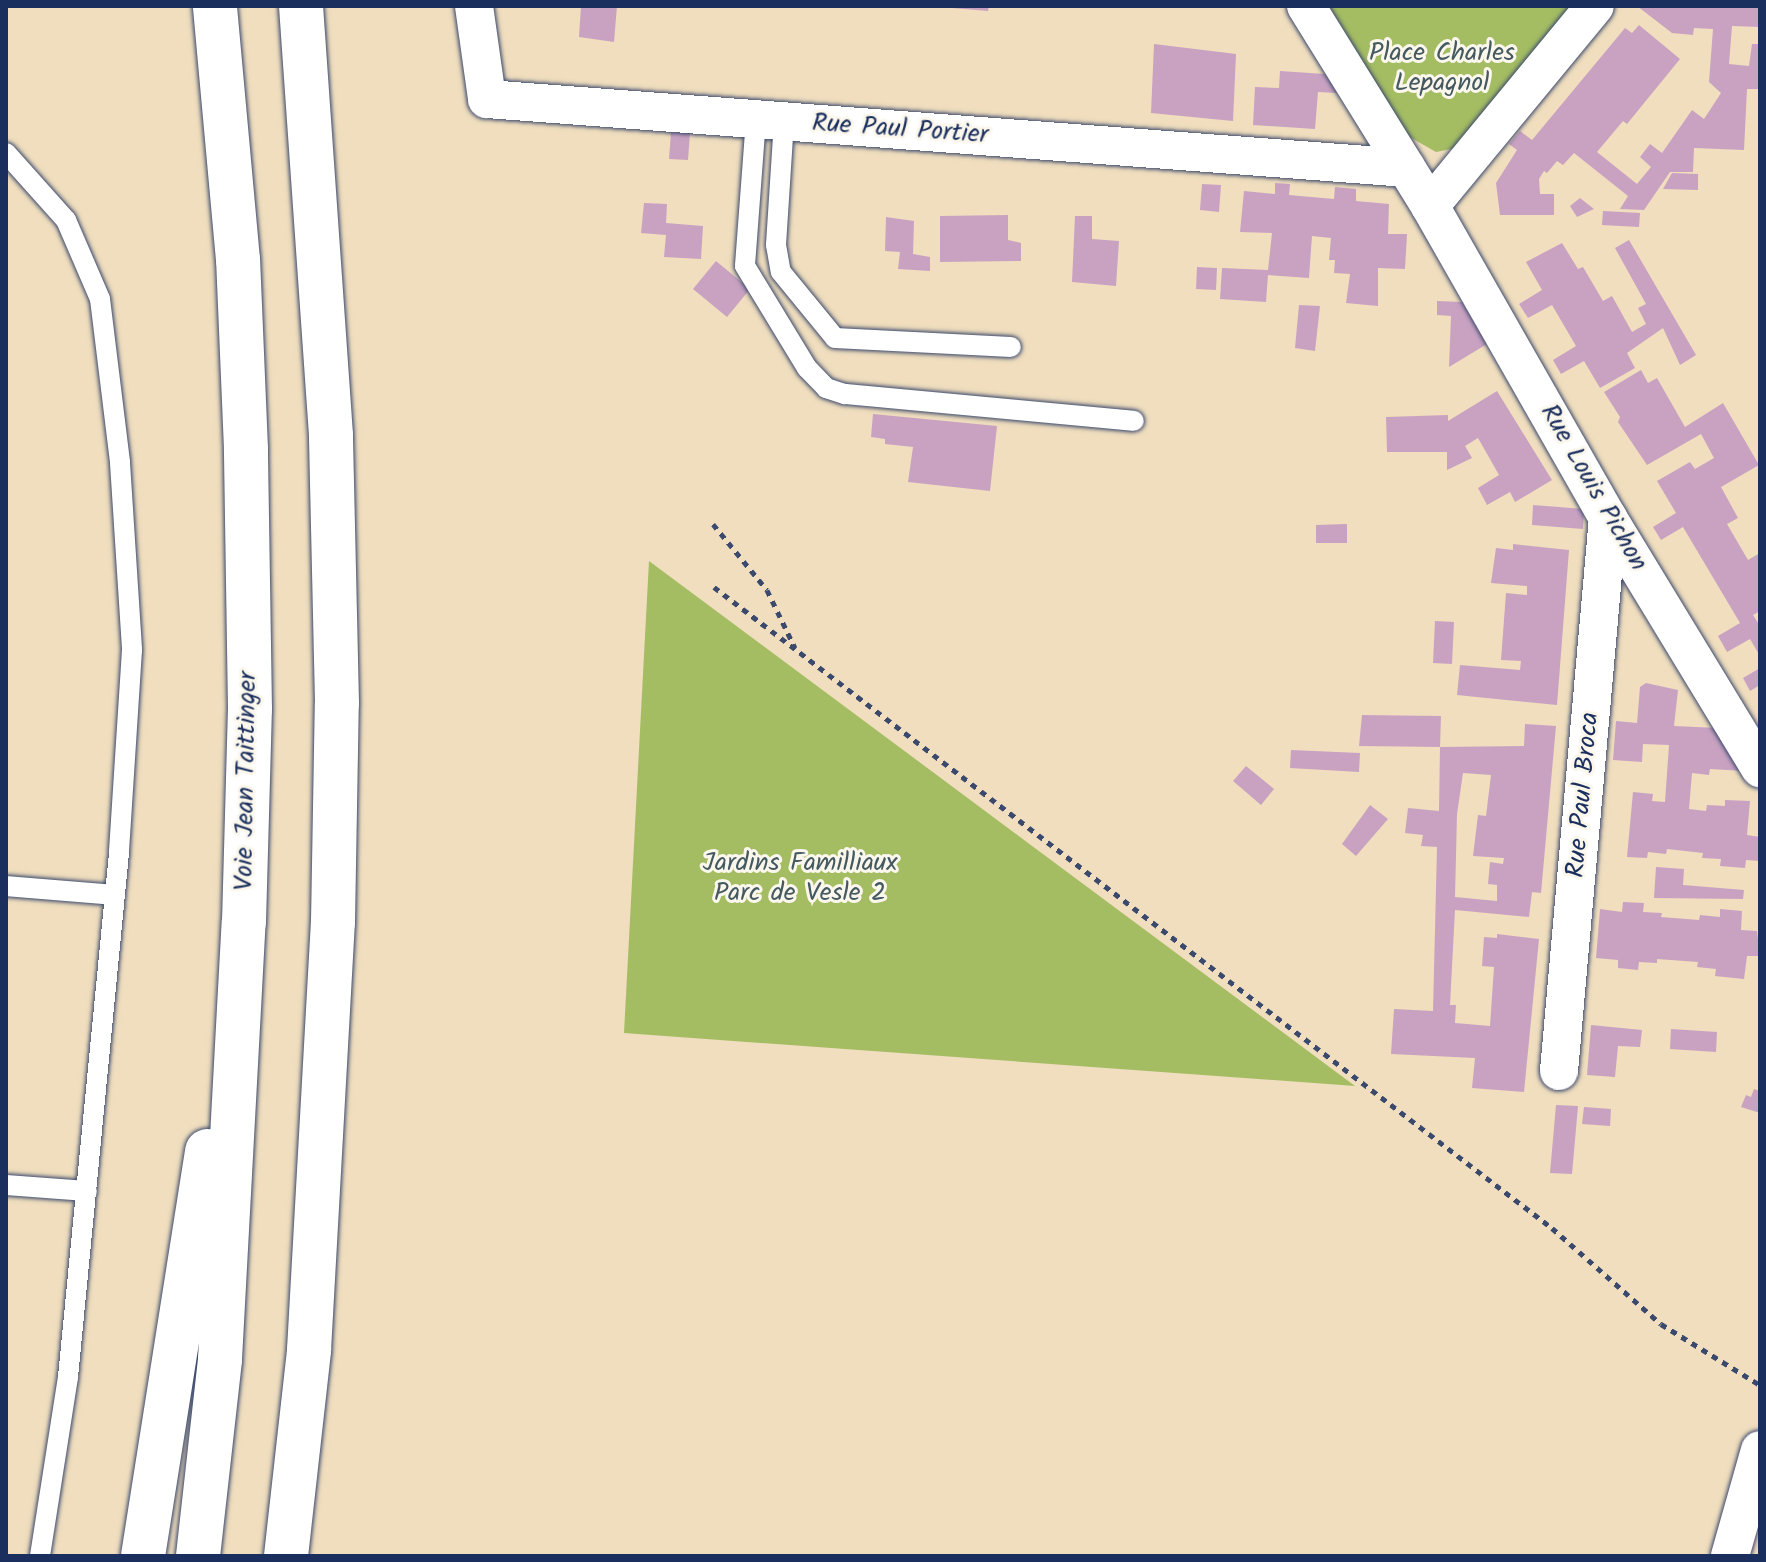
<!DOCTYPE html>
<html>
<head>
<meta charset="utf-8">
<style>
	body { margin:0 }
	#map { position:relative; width:1766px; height:1562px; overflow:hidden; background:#f0debe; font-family:Kalam,sans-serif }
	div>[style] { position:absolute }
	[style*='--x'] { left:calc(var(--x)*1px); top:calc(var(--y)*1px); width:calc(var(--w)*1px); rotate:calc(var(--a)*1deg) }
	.green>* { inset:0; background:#a4bd63 }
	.building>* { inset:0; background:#c9a2c2 }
	.path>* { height:5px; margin-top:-2.5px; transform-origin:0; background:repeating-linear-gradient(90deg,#3b496c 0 6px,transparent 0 12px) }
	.roads { filter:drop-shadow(0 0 2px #3b496c) drop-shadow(0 0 2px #3b496c) }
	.service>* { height:20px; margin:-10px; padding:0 10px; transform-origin:10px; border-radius:10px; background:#fff }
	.minor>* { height:38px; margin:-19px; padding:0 19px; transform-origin:19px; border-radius:19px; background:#fff }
	.motorway>* { height:44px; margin:-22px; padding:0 22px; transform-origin:22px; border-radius:22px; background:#fff }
	span { translate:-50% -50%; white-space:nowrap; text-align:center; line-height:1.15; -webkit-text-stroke:6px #fbf7ec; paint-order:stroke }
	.park-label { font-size:26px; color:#445a60 }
	.street-label { font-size:26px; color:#1b2f5e }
	.frame { position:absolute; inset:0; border:8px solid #1b2f5e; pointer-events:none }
</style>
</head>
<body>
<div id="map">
	<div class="green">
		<div style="clip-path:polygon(1329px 6px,1574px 6px,1456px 148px,1436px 152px,1408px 136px)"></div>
		<div style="clip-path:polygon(649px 561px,1355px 1086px,624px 1033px)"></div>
	</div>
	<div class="building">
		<div style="clip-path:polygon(581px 6px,617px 6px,614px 42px,579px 37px)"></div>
		<div style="clip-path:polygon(952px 6px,989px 6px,988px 11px,952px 8px)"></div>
		<div style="clip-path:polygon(1637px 6px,1760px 6px,1760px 27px,1732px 26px,1729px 64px,1749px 66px,1752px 44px,1760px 44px,1758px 89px,1747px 89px,1744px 150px,1694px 148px,1693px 172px,1670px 172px,1644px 210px,1620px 209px,1628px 196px,1574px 153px,1563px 165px,1557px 161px,1547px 173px,1544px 171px,1539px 179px,1540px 194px,1554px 194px,1554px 215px,1500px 215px,1496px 183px,1517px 150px,1509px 144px,1520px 131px,1532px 140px,1625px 28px,1632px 33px,1639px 25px,1680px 59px,1627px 124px,1623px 121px,1597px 152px,1637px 184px,1651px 167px,1640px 157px,1650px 144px,1662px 153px,1692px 110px,1704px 119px,1721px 93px,1709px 82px,1713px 29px,1694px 28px,1693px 35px,1672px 33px)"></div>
		<div style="clip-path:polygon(1154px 44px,1236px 54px,1233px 121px,1151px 113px)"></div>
		<div style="clip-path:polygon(1280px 71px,1325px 74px,1337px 93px,1318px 92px,1315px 129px,1253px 125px,1255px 87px,1279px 88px)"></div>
		<div style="clip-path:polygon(671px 132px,690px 133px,688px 160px,669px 159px)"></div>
		<div style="clip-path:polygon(1672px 173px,1698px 174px,1698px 190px,1663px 189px)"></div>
		<div style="clip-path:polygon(1275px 183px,1290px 184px,1289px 195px,1334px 199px,1335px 187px,1356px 189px,1356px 201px,1389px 204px,1388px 234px,1407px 234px,1405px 269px,1378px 268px,1378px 306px,1346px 303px,1350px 274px,1334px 273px,1335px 260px,1329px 260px,1331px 238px,1312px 236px,1309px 278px,1268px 275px,1266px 302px,1220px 299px,1222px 268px,1268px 270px,1272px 233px,1240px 232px,1244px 191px,1275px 194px)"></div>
		<div style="clip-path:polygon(1202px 184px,1221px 185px,1219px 212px,1200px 210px)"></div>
		<div style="clip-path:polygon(1580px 198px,1594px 209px,1577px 217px,1570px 206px)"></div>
		<div style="clip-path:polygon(644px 203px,667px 204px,666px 223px,703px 226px,701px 259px,664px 257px,666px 235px,641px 233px)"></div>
		<div style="clip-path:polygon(1603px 211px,1640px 213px,1639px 227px,1602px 225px)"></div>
		<div style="clip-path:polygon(1008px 215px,1008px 240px,1021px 243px,1021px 261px,940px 262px,940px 216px)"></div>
		<div style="clip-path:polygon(1075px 216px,1092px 216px,1092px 239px,1119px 241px,1116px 286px,1072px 282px)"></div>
		<div style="clip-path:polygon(886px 217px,914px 221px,913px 254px,930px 257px,930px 271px,898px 269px,900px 252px,885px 251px)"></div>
		<div style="clip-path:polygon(1629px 240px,1696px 355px,1680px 365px,1663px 328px,1627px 353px,1635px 368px,1600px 388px,1584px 361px,1561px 374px,1553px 360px,1576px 346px,1552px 305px,1528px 318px,1519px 304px,1542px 290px,1526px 262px,1562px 243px,1578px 269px,1583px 267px,1603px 301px,1612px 296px,1632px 332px,1646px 324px,1638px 308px,1646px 304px,1615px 248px)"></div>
		<div style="clip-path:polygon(716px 261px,750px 289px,727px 317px,693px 289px)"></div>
		<div style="clip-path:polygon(1197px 267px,1217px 268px,1216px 290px,1196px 289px)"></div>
		<div style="clip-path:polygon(1437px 301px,1462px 302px,1487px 344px,1449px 367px,1451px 316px,1437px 315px)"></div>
		<div style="clip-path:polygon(1299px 305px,1320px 306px,1315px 351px,1295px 348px)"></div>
		<div style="clip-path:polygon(1641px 370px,1648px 383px,1657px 378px,1685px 427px,1723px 403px,1759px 465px,1721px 487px,1738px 518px,1727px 524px,1748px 560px,1760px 553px,1760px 611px,1753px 615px,1760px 626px,1760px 656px,1750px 639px,1727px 652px,1718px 636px,1740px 623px,1683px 527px,1661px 540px,1653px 527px,1676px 513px,1657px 481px,1690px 462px,1695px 469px,1714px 458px,1701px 434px,1647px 465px,1618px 422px,1620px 417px,1604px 392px)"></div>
		<div style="clip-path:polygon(1497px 391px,1552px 480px,1515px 502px,1510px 492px,1487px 505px,1478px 488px,1499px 475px,1478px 438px,1465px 446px,1472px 458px,1447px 470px,1447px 452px,1387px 452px,1386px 417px,1448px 415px,1448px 421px)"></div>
		<div style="clip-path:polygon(873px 414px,997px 426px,990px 491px,908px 482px,913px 447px,885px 444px,885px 439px,871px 437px)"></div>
		<div style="clip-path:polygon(1533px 505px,1584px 509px,1583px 529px,1532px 525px)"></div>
		<div style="clip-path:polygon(1347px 524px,1347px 543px,1316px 543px,1316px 525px)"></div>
		<div style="clip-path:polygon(1513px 544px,1569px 550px,1557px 705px,1457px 695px,1460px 665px,1520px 670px,1521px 661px,1501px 660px,1506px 593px,1527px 595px,1527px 586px,1491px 583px,1496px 548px,1513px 550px)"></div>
		<div style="clip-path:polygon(1435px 621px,1454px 622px,1452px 664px,1433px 663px)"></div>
		<div style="clip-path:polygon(1760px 668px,1760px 685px,1750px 691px,1743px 678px)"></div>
		<div style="clip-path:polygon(1646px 683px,1678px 690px,1674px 726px,1718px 728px,1744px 771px,1710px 769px,1709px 775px,1692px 773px,1689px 809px,1706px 811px,1707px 805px,1725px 806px,1725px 800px,1750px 801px,1747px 835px,1760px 837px,1760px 861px,1746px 860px,1745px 868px,1720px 866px,1721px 859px,1702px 858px,1703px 853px,1667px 849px,1666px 854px,1648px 852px,1647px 858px,1627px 857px,1633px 792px,1653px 794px,1652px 801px,1665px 802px,1669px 745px,1643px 744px,1642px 762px,1613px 760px,1616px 721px,1637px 723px,1640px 687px)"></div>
		<div style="clip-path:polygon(1362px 715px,1441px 716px,1440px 747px,1359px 746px)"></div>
		<div style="clip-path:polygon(evenodd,1525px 724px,1556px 726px,1541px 893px,1532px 892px,1529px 917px,1455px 910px,1450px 1005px,1456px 1005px,1455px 1023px,1490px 1026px,1494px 967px,1482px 966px,1484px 937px,1497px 938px,1497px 934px,1539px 939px,1524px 1092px,1472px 1088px,1475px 1058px,1391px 1054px,1394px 1009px,1433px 1011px,1437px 847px,1421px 846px,1423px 835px,1405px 833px,1408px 808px,1439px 811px,1440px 747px,1524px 746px,1525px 724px,1463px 773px,1491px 775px,1486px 816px,1478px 815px,1473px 856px,1504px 858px,1503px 864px,1490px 862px,1488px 884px,1497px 885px,1497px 901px,1455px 897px,1457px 814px,1463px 773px)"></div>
		<div style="clip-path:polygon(1291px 750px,1360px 753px,1359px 772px,1290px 768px)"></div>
		<div style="clip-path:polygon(1246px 766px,1274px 789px,1261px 805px,1233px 781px)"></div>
		<div style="clip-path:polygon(1370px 805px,1388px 819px,1356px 856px,1342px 844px)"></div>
		<div style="clip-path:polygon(1656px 867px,1684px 869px,1683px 885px,1744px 890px,1743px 899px,1654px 898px)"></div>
		<div style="clip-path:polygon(1623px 902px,1644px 903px,1643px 912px,1662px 913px,1661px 917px,1699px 920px,1700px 915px,1720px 917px,1720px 909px,1742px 911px,1741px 930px,1757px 931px,1760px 956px,1747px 956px,1744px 979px,1715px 976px,1716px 969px,1697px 967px,1698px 962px,1657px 959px,1657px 963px,1639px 962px,1638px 970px,1618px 968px,1618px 960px,1596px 958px,1600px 909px,1622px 912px)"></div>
		<div style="clip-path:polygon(1591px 1025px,1642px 1030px,1640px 1047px,1618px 1046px,1615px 1077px,1587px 1075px)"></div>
		<div style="clip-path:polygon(1671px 1029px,1717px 1032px,1716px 1052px,1670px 1049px)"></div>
		<div style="clip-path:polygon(1754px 1089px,1760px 1091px,1760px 1113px,1741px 1107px,1746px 1095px,1751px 1097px)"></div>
		<div style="clip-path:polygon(1556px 1105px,1578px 1106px,1572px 1174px,1550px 1173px)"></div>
		<div style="clip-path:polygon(1584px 1107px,1611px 1109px,1610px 1126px,1582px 1124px)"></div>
	</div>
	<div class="path">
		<div style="--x:713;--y:524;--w:85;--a:50.7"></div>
		<div style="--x:767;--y:590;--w:64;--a:64.2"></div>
		<div style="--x:714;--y:587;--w:1055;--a:37.41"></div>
		<div style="--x:1552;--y:1228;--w:145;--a:41.4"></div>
		<div style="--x:1661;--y:1324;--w:116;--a:31.6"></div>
	</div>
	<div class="roads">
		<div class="service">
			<div style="--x:756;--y:119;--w:147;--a:94.3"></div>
			<div style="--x:745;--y:266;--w:119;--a:58.7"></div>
			<div style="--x:807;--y:368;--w:28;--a:46"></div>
			<div style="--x:826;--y:388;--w:20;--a:18"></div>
			<div style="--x:845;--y:394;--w:290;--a:5.3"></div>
			<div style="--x:784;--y:121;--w:124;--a:93.7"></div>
			<div style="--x:776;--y:245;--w:27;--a:80"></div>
			<div style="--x:781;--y:272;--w:85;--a:50.7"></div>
			<div style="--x:835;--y:338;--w:176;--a:2.9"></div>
			<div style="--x:6;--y:153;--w:90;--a:48.2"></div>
			<div style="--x:66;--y:220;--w:86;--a:66.7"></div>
			<div style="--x:100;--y:299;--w:165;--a:83"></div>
			<div style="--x:120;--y:463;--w:187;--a:86.3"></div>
			<div style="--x:132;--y:650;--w:203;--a:93.7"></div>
			<div style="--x:119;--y:853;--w:526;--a:95.56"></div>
			<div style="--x:68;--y:1377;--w:181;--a:98.9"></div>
			<div style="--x:6;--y:886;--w:109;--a:4.7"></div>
			<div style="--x:6;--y:1185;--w:81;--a:4.2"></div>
		</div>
		<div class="minor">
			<div style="--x:474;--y:6;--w:94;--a:82"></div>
			<div style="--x:487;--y:99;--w:922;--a:4.29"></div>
			<div style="--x:1306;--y:6;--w:235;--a:58.2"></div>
			<div style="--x:1430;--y:206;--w:259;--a:-50.5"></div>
			<div style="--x:1430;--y:206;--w:359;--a:60.3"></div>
			<div style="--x:1608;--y:518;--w:293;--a:58.7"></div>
			<div style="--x:1559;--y:1071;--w:555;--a:-84.94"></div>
			<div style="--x:1730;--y:1556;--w:110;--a:-74.2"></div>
		</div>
		<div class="motorway">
			<div style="--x:143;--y:1556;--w:410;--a:-81"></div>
			<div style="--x:198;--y:1556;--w:198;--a:-83.6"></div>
			<div style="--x:220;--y:1359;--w:438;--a:-86.9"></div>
			<div style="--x:244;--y:922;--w:213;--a:-88.4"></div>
			<div style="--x:250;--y:709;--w:260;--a:-90.9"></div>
			<div style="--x:246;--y:449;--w:189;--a:-92.4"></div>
			<div style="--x:238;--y:260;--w:255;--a:-95.2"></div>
			<div style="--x:286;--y:1556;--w:207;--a:-83.6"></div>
			<div style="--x:309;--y:1350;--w:429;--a:-86.8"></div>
			<div style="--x:333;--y:922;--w:219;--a:-89"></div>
			<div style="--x:337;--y:703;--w:268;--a:-91.3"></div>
			<div style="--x:331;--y:435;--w:430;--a:-94"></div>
		</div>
	</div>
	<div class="park-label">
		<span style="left:1442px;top:69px">Place Charles<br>Lepagnol</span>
		<span style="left:800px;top:879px">Jardins Familliaux<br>Parc de Vesle 2</span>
	</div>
	<div class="street-label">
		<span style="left:900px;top:130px;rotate:4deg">Rue Paul Portier</span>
		<span style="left:1593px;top:488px;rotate:60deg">Rue Louis Pichon</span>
		<span style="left:247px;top:781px;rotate:-89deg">Voie Jean Taittinger</span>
		<span style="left:1584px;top:795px;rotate:-85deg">Rue Paul Broca</span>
	</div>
	<div class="frame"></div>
</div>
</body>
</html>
